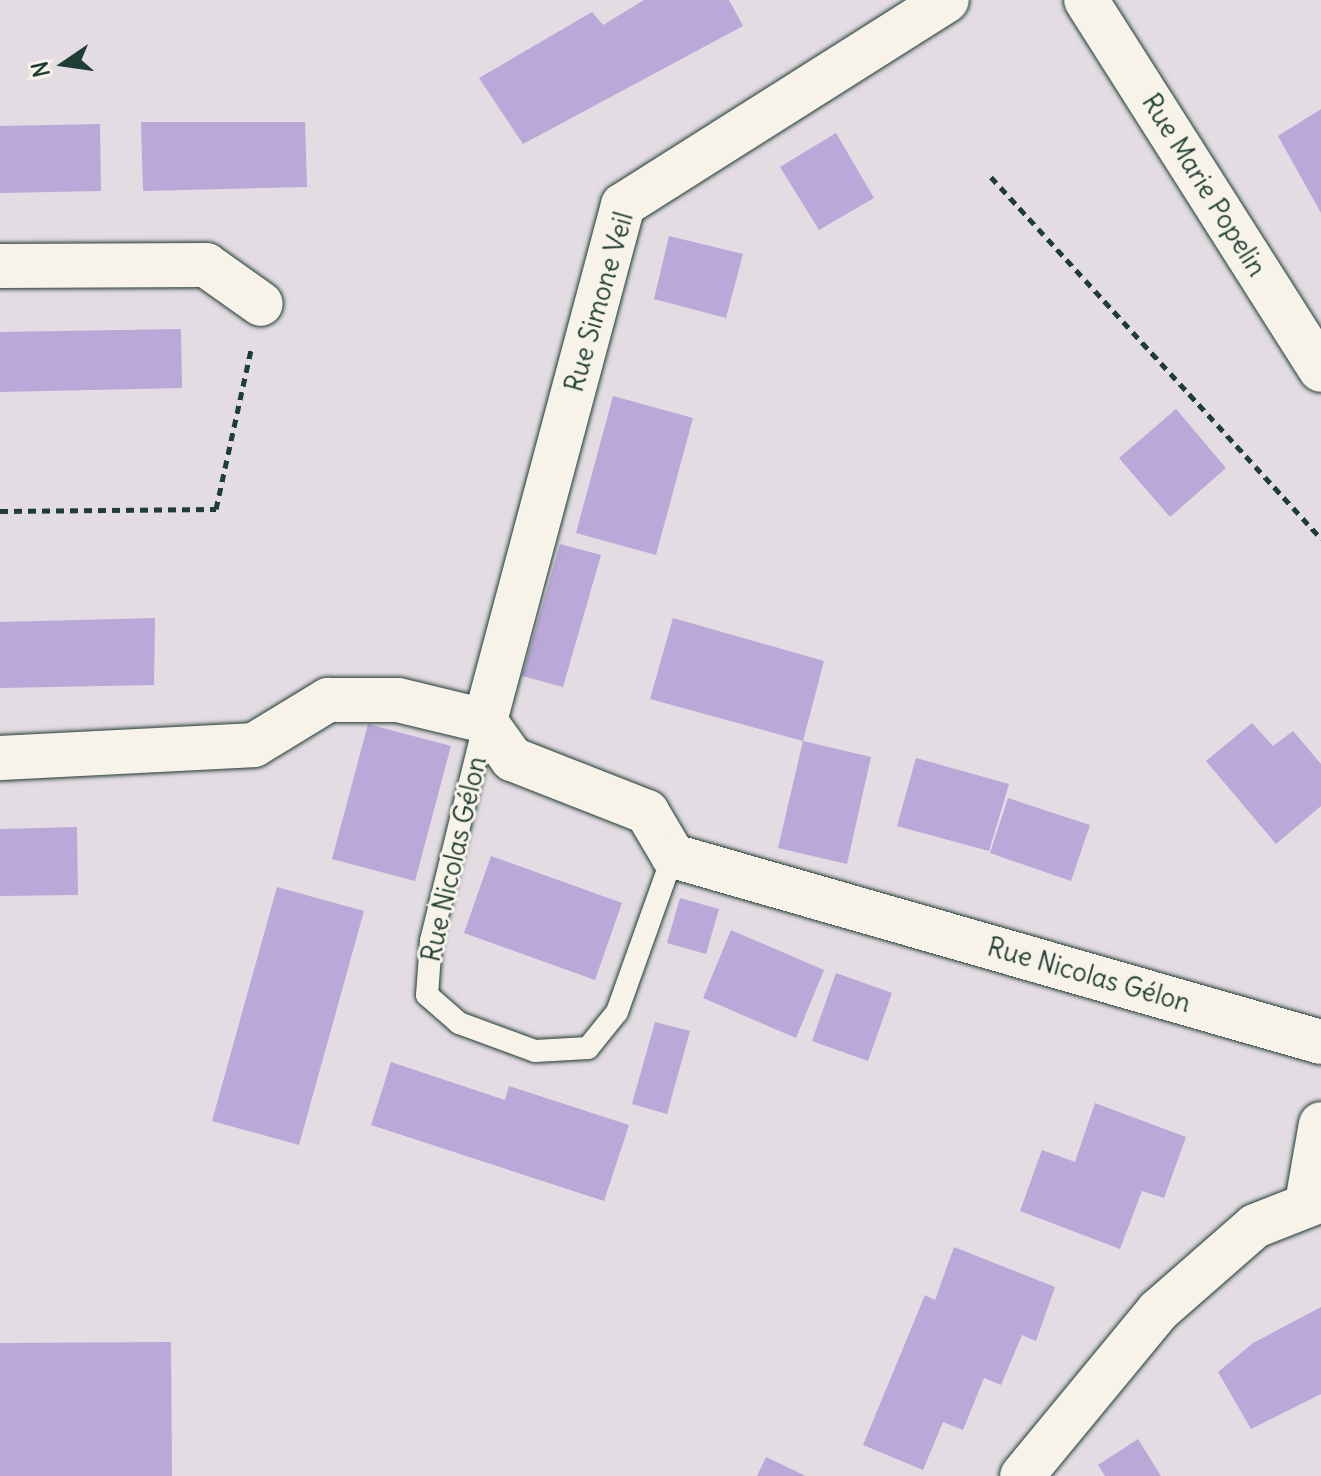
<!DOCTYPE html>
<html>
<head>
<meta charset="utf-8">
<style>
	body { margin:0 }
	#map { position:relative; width:1321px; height:1476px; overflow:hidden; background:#e4dce3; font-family:Delius,sans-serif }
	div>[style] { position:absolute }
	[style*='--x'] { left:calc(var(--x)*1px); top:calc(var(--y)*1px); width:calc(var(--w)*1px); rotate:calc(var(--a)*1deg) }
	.building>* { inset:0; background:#b9a8d8 }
	.path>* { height:5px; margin-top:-2.5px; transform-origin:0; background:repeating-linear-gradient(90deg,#1f3d34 0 8px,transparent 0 14px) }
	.roads { filter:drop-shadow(0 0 2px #1f3d34) drop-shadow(0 0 2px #1f3d34) }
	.service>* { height:22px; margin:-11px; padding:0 11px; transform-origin:11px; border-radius:11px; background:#f7f3e8 }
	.minor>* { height:44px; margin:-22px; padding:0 22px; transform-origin:22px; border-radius:22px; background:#f7f3e8 }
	span { translate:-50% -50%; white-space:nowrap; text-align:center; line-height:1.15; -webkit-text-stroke:6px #f7f3e8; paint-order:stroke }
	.street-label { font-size:26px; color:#1f3d34 }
	.north { position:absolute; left:24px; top:24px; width:80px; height:80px; -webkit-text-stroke:6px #f7f3e8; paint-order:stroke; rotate:257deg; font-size:22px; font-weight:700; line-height:32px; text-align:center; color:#1f3d34 }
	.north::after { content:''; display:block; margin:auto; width:28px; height:36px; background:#1f3d34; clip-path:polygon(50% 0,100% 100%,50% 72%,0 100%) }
</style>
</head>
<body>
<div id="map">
	<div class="building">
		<div style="clip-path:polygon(644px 0,729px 0,743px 26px,523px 144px,479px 78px,592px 12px,603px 25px)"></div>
		<div style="clip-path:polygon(1321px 109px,1321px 213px,1278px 136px)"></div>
		<div style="clip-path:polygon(141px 122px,305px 122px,307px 187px,143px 191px)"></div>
		<div style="clip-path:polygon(100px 124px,101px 191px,0 193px,0 126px)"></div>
		<div style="clip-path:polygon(836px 133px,874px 198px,819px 230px,780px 167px)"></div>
		<div style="clip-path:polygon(669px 236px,743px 254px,726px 318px,654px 299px)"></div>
		<div style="clip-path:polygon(181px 329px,182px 388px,0 392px,0 332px)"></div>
		<div style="clip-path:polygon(613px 396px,693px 418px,656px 555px,576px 533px)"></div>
		<div style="clip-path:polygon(1176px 409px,1226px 468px,1170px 517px,1119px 458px)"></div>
		<div style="clip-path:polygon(560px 544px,601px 555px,563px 687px,522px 676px)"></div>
		<div style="clip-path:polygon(155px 618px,154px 685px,0 688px,0 622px)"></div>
		<div style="clip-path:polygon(673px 618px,824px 661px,803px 741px,650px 699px)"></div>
		<div style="clip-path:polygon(1252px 723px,1273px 746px,1293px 731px,1321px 764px,1321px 806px,1276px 844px,1206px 761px)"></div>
		<div style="clip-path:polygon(368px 724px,451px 746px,415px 881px,332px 859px)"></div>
		<div style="clip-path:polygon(803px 741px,871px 757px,847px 864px,778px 848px)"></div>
		<div style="clip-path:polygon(916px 758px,1009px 784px,989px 851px,897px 826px)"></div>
		<div style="clip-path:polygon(1008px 798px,1090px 825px,1071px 881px,990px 853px)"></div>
		<div style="clip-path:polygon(77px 827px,78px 895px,0 896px,0 829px)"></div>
		<div style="clip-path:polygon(491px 856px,622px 903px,595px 980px,464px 933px)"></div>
		<div style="clip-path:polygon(277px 887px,364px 911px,299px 1145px,212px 1121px)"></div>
		<div style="clip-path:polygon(680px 898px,719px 909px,706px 954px,667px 943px)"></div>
		<div style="clip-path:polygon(731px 930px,824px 970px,796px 1038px,703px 998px)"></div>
		<div style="clip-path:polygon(836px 973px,892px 993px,868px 1061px,812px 1041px)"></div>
		<div style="clip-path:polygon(655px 1022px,690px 1031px,667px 1114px,632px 1104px)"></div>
		<div style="clip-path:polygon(391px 1062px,505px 1100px,509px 1086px,629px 1125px,604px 1201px,371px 1125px)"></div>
		<div style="clip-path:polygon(1095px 1103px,1186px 1137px,1164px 1198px,1142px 1191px,1120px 1249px,1020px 1211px,1042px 1150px,1075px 1162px)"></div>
		<div style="clip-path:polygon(954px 1247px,1055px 1287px,1036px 1341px,1022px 1335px,1001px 1385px,984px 1378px,963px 1430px,943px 1422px,923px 1470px,863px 1445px,925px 1295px,935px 1300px)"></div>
		<div style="clip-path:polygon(1321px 1307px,1321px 1394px,1251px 1429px,1218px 1372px,1253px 1343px)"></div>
		<div style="clip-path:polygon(171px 1342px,172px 1476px,0 1476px,0 1343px)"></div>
		<div style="clip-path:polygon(1138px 1439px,1161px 1476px,1105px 1476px,1098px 1465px)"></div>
		<div style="clip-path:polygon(766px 1457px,806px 1476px,757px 1476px)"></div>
	</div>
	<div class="path">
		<div style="--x:991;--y:177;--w:490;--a:47.6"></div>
		<div style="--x:0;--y:511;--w:216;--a:-0.5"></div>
		<div style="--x:216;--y:509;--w:163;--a:-77.6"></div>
	</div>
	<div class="roads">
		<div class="service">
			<div style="--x:485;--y:721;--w:227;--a:103.8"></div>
			<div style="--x:431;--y:941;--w:54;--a:94.2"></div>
			<div style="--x:427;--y:995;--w:43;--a:41.2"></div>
			<div style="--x:459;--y:1023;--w:81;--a:20.2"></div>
			<div style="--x:535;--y:1051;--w:53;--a:-3.2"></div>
			<div style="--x:588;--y:1048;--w:46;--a:-51.1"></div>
			<div style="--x:617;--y:1012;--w:166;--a:-70.3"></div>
		</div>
		<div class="minor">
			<div style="--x:1086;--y:0;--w:438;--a:57.6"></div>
			<div style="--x:0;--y:266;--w:206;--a:-0.3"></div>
			<div style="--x:206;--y:265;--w:67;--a:35.3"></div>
			<div style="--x:485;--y:721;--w:534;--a:-75.03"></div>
			<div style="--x:623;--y:205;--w:383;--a:-32.3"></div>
			<div style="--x:485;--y:721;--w:47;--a:54.6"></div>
			<div style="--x:512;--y:759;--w:145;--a:21.4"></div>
			<div style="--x:647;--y:812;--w:51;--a:59.4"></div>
			<div style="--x:673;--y:856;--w:674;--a:16.02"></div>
			<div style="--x:0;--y:758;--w:254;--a:-2.9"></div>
			<div style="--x:254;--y:745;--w:87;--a:-31.3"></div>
			<div style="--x:328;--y:700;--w:70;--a:0"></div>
			<div style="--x:398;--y:700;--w:89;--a:13.6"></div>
			<div style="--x:1307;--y:1203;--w:80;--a:-80"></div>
			<div style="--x:1022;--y:1476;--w:214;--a:-50.5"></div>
			<div style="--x:1158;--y:1311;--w:129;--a:-41.2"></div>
			<div style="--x:1255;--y:1226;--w:71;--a:-21.5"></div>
		</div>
	</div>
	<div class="street-label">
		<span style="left:1204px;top:185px;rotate:58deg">Rue Marie Popelin</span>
		<span style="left:599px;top:302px;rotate:-74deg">Rue Simone Veil</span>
		<span style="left:454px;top:859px;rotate:-77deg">Rue Nicolas Gélon</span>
		<span style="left:1089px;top:975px;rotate:16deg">Rue Nicolas Gélon</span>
	</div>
	<div class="north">N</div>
</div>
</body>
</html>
